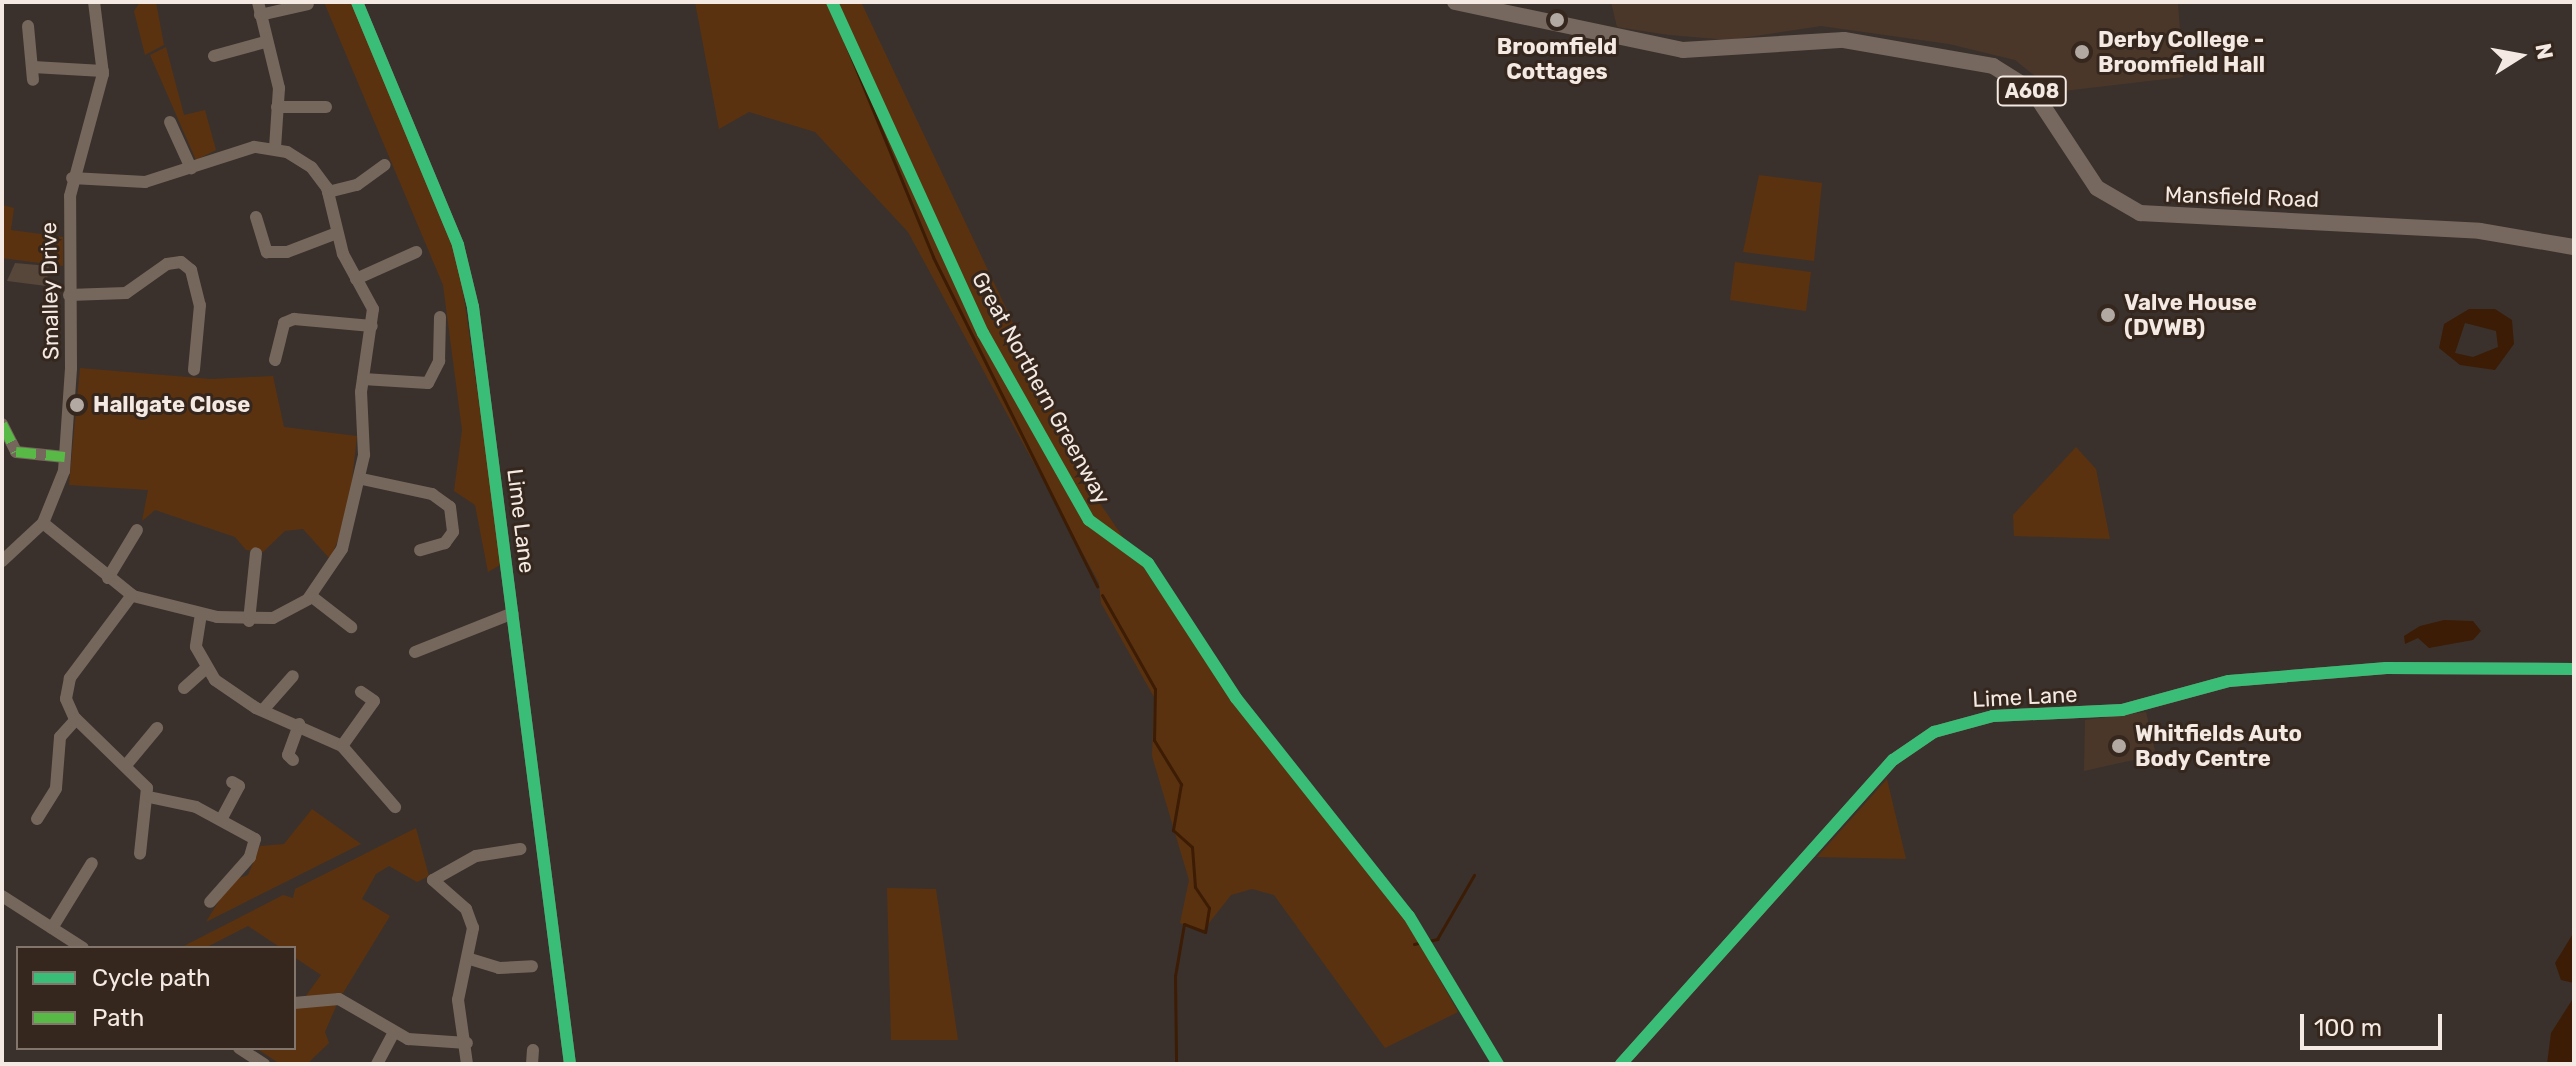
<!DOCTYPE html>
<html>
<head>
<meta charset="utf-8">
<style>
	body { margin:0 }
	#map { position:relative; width:2576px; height:1066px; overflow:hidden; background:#3a312c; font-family:Rubik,sans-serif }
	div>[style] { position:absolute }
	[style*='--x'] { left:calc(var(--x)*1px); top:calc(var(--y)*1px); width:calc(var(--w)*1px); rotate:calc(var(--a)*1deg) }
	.built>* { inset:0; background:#4a372a }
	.green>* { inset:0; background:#5b320f }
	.water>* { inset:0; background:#3c1c04 }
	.stream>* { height:3px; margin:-1.5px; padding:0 1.5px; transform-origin:1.5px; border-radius:1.5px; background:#3c1c04 }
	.building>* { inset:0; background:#57463a }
	.minor>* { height:12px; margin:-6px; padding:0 6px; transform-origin:6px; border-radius:6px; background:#76675d }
	.major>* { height:16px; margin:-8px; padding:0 8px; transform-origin:8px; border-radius:8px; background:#76685f }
	.quiet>* { height:10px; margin-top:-5px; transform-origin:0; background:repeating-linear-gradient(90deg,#58b947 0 20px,transparent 0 30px) }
	.cycleway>* { height:12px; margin:-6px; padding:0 6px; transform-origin:6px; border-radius:6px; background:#3abd76 }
	.dots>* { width:22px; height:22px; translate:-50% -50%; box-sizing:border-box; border:4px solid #35271d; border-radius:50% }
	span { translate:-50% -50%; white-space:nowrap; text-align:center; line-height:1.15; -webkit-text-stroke:6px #35271d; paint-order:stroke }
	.shield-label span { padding:2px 6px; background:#35271d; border:2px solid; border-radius:6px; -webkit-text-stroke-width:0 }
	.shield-label { font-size:20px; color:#f4eae3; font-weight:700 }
	.poi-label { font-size:22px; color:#f4eae3; font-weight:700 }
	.left { translate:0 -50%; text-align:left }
	.street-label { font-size:22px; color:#f4eae3 }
	.frame { position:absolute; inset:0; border:4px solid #f4eae3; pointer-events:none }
	.legend { position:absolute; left:16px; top:946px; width:280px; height:104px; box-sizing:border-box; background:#35271d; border:2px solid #81756c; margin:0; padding:10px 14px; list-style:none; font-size:24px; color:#f4eae3 }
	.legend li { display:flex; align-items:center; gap:16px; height:40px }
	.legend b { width:40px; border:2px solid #81756c }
	.north { position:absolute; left:2480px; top:16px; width:80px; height:80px; -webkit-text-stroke:6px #35271d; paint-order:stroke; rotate:79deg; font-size:22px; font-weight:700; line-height:32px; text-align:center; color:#f4eae3 }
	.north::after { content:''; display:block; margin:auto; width:28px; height:36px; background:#f4eae3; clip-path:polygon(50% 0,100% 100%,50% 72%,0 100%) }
	.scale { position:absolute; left:2300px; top:1014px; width:142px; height:36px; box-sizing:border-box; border:4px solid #f4eae3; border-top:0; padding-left:10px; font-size:24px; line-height:28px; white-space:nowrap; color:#f4eae3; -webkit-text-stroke:6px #35271d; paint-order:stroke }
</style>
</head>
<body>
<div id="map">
	<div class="built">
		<div style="clip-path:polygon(1611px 2px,2178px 2px,2183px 77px,2055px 92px,2015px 60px,1949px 44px,1821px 26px,1729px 40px,1669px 35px,1617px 27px)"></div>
		<div style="clip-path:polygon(2146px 712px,2156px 755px,2084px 771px,2085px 720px)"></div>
	</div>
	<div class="green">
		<div style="clip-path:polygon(140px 2px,156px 2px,164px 45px,145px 55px,134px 11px)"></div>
		<div style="clip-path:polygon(324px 2px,352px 2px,459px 263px,502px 564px,488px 572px,475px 505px,454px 491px,462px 430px,443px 285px)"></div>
		<div style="clip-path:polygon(695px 2px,861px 2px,1095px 496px,1215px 673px,1406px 920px,1458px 1012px,1385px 1048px,1274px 895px,1252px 889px,1231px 895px,1202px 932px,1180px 923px,1189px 880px,1152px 756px,1154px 697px,1101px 603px,1099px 583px,908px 232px,815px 132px,749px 112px,719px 129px)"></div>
		<div style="clip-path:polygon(166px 47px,184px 115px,205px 110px,216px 150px,196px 160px,150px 55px)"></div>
		<div style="clip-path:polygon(1759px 175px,1822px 183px,1814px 261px,1743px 252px)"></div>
		<div style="clip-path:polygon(2px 205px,14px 208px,11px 230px,63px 237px,63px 266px,2px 258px)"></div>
		<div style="clip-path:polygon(1735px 262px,1811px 272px,1806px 311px,1730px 300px)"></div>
		<div style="clip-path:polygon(80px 368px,211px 379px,273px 376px,284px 427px,357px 436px,348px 516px,330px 559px,303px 529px,285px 531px,263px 552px,246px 550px,235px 537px,155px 510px,142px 521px,148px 490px,69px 485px)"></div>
		<div style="clip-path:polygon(2076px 447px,2096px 469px,2110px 539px,2014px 536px,2013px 515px)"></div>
		<div style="clip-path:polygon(1887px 779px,1906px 859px,1817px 857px)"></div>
		<div style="clip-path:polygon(312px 809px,361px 844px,206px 922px,231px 881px,248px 875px,260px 846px,284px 844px)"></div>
		<div style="clip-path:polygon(416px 828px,429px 876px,417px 882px,389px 866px,376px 874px,362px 899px,390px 916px,343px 993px,305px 997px,321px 975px,294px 957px,294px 948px,281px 948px,248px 926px,205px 948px,180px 948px,283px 895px,293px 898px,295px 889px)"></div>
		<div style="clip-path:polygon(887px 888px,936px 889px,958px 1040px,891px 1040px)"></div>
		<div style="clip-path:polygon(337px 1004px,325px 1032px,329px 1043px,307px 1064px,280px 1064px,259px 1050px,294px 1048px,294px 1008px)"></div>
	</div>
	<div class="water">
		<div style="clip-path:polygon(evenodd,2469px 309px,2495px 309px,2512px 320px,2514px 344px,2495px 370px,2460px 365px,2439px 348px,2444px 324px,2469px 309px,2465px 323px,2496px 331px,2498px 347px,2473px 357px,2455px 353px,2465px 323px)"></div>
		<div style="clip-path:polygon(2444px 620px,2473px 621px,2481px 631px,2473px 640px,2429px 648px,2418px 638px,2405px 644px,2404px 636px,2420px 626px)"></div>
		<div style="clip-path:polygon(2574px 932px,2574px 983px,2561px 980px,2555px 963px)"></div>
		<div style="clip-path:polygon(2574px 997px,2574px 1064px,2547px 1064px,2551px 1033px)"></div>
	</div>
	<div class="stream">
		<div style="--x:845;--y:42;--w:232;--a:67.7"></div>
		<div style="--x:933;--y:257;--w:368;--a:63.5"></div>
		<div style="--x:1102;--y:595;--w:108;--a:60.6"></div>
		<div style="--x:1155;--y:689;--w:51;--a:91.1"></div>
		<div style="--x:1154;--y:740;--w:52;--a:58.5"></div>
		<div style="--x:1181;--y:784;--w:47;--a:99.9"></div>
		<div style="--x:1173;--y:830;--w:25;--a:42"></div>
		<div style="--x:1192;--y:847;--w:40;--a:85.7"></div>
		<div style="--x:1195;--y:887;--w:25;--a:56"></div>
		<div style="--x:1209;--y:908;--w:24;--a:99"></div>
		<div style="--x:1205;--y:932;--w:22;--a:-159"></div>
		<div style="--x:1184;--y:924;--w:53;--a:99.8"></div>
		<div style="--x:1175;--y:976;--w:88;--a:89.3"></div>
		<div style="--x:1414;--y:944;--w:24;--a:-12"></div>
		<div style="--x:1437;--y:939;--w:74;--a:-60"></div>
	</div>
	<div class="building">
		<div style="clip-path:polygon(15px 263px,49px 266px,46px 286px,7px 281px)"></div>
	</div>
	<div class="minor">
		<div style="--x:258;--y:2;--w:89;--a:76.3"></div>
		<div style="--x:279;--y:88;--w:60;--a:93.8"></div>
		<div style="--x:357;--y:2;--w:263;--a:67.4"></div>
		<div style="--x:458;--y:245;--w:64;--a:76.4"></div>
		<div style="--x:473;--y:307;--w:763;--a:82.7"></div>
		<div style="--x:260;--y:15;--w:49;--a:-12.9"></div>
		<div style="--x:28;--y:26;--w:54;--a:84.7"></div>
		<div style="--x:214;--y:56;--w:53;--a:-15.4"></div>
		<div style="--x:33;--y:67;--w:70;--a:3.3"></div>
		<div style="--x:277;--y:107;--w:49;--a:0"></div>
		<div style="--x:170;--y:122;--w:51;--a:65.5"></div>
		<div style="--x:328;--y:192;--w:30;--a:-14"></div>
		<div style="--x:357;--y:185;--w:34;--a:-36"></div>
		<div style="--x:256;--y:217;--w:37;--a:73"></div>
		<div style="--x:267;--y:252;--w:20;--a:0"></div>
		<div style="--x:287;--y:252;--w:53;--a:-20.8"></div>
		<div style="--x:356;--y:279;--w:66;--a:-24.2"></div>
		<div style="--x:69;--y:295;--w:57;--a:-2"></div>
		<div style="--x:126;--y:293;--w:50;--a:-35.3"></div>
		<div style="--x:167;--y:264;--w:14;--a:-8"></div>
		<div style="--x:181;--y:262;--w:13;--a:39"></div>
		<div style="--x:191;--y:270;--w:36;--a:76"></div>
		<div style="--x:200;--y:305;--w:65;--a:95.3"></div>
		<div style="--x:275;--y:360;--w:38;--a:-76"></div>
		<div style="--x:284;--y:323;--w:11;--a:-22"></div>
		<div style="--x:294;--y:319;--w:78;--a:5.1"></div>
		<div style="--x:363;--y:379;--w:65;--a:3.5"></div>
		<div style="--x:428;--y:383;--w:25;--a:-63"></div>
		<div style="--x:439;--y:361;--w:44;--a:-88.7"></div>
		<div style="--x:2;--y:424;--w:31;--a:63"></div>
		<div style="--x:16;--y:452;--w:49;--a:5.8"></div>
		<div style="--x:362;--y:479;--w:72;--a:12.1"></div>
		<div style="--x:432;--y:494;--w:22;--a:36"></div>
		<div style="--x:450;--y:507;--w:25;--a:83"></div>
		<div style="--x:453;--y:532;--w:14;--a:126"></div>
		<div style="--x:445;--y:543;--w:26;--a:164"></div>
		<div style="--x:43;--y:523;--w:116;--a:39"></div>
		<div style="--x:133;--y:596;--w:87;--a:14"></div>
		<div style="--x:217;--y:617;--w:56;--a:1"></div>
		<div style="--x:273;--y:618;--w:40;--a:-28"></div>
		<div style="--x:308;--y:599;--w:60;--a:-55.8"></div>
		<div style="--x:342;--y:549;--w:97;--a:-76.8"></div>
		<div style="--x:364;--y:455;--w:63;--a:-92.7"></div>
		<div style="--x:361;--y:392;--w:84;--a:-81.8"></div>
		<div style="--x:373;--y:309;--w:63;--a:-118.6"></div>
		<div style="--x:343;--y:254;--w:68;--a:-103.6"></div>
		<div style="--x:327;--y:188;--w:26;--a:-127"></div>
		<div style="--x:311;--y:167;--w:28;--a:-148"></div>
		<div style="--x:287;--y:152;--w:33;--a:-171"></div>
		<div style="--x:254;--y:147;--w:114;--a:162.2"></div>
		<div style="--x:145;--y:182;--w:73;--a:-176.9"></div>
		<div style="--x:2;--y:561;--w:56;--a:-42.8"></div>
		<div style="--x:43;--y:523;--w:56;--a:-68"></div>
		<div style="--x:64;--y:471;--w:103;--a:-86.1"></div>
		<div style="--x:71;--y:368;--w:172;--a:-90.3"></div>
		<div style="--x:70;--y:196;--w:126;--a:-74.9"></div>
		<div style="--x:103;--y:74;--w:73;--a:-97.1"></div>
		<div style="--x:108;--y:578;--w:56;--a:-58.9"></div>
		<div style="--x:132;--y:595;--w:104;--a:126.8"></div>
		<div style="--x:70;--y:678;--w:21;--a:101"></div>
		<div style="--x:66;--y:699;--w:20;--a:66"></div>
		<div style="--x:74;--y:717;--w:102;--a:44.2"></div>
		<div style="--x:147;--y:788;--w:66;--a:96.1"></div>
		<div style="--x:311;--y:596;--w:51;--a:37.8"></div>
		<div style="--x:201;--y:614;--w:33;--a:99"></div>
		<div style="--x:196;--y:647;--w:38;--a:60"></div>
		<div style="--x:215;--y:680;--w:50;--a:34.3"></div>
		<div style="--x:256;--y:708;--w:94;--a:23.8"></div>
		<div style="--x:342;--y:746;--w:81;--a:49"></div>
		<div style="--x:249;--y:621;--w:68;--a:-84.1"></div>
		<div style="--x:415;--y:652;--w:105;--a:-21.7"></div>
		<div style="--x:184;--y:688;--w:30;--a:-42"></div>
		<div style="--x:263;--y:710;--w:45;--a:-48.6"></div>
		<div style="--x:342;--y:746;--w:55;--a:-54.6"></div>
		<div style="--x:374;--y:701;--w:16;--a:-145"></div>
		<div style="--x:293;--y:760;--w:7;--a:-135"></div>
		<div style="--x:288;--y:755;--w:33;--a:-70"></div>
		<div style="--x:127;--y:764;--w:47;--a:-50.2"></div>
		<div style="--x:149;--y:797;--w:48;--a:12"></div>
		<div style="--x:196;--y:807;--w:67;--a:28.5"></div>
		<div style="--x:255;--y:839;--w:19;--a:106"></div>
		<div style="--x:250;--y:857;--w:60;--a:131.6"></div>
		<div style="--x:222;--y:818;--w:36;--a:-62"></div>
		<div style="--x:239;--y:786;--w:8;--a:-150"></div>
		<div style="--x:37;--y:819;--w:36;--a:-58"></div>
		<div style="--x:56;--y:788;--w:51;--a:-85.5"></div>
		<div style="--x:60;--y:737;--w:24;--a:-48"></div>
		<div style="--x:2;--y:896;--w:96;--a:32.7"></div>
		<div style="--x:52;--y:928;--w:76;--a:-58.4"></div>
		<div style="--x:470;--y:959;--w:30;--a:17"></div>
		<div style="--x:499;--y:968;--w:33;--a:-3"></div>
		<div style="--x:294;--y:1003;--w:45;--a:-5.1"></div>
		<div style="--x:339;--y:999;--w:80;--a:30.1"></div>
		<div style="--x:408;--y:1039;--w:59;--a:3.9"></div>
		<div style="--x:239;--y:1048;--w:30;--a:33"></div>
		<div style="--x:377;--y:1064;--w:36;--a:-62"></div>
		<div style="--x:467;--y:1064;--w:65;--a:-98"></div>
		<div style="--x:458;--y:1000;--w:74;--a:-78.2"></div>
		<div style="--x:473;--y:928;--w:20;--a:-110"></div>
		<div style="--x:466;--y:909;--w:44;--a:-138.7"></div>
		<div style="--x:433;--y:880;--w:49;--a:-29.2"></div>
		<div style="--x:476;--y:856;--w:45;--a:-9"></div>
		<div style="--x:532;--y:1064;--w:14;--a:-86"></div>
		<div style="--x:1621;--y:1064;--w:408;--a:-48.2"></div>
		<div style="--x:1893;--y:760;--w:50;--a:-34.3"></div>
		<div style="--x:1934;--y:732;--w:61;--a:-15.2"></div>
		<div style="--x:1993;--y:716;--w:129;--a:-2.7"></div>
		<div style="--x:2122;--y:710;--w:111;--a:-15.2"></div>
		<div style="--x:2229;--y:681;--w:158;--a:-4.7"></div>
		<div style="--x:2386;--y:668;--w:188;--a:0.3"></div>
	</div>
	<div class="major">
		<div style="--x:1455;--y:2;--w:233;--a:11.9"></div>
		<div style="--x:1683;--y:50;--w:161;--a:-3.6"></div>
		<div style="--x:1844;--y:40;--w:151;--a:9.9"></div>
		<div style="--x:1993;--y:66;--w:47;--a:32"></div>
		<div style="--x:2033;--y:91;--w:116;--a:56.6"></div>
		<div style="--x:2097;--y:188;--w:50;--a:30.2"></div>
		<div style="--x:2140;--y:213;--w:340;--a:3"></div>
		<div style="--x:2480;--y:231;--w:95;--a:9.7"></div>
	</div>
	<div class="quiet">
		<div style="--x:2;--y:424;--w:31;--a:63"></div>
		<div style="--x:16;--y:452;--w:49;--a:5.8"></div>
	</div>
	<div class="cycleway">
		<div style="--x:357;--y:2;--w:263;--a:67.4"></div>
		<div style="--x:458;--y:245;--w:64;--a:76.4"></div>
		<div style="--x:473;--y:307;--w:763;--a:82.7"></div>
		<div style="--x:832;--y:2;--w:364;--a:65.5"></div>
		<div style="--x:983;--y:333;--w:215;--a:60.5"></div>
		<div style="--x:1089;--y:520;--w:73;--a:36.1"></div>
		<div style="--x:1148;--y:563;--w:161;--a:56.9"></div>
		<div style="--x:1236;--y:698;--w:278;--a:51.6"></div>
		<div style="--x:1409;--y:916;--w:173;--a:59"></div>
		<div style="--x:1621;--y:1064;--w:408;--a:-48.2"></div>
		<div style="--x:1893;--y:760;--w:50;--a:-34.3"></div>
		<div style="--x:1934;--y:732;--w:61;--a:-15.2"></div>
		<div style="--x:1993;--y:716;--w:129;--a:-2.7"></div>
		<div style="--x:2122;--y:710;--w:111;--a:-15.2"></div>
		<div style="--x:2229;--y:681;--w:158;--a:-4.7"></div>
		<div style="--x:2386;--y:668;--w:188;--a:0.3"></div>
	</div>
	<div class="dots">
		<div style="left:1557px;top:20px;background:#b3a9a3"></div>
		<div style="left:2082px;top:52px;background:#b3a9a3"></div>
		<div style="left:2108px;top:315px;background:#b3a9a3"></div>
		<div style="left:77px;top:405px;background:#b3a9a3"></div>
		<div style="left:2119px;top:746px;background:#b3a9a3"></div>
	</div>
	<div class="shield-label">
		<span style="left:2032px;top:91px">A608</span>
	</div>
	<div class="poi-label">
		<span class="left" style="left:2098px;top:52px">Derby College -<br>Broomfield Hall</span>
		<span style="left:1557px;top:59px">Broomfield<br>Cottages</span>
		<span class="left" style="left:2124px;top:315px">Valve House<br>(DVWB)</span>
		<span class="left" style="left:93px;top:405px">Hallgate Close</span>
		<span class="left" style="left:2135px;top:746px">Whitfields Auto<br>Body Centre</span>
	</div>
	<div class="street-label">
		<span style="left:2242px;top:197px;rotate:2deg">Mansfield Road</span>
		<span style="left:50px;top:291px;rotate:-91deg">Smalley Drive</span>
		<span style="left:1041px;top:388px;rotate:61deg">Great Northern Greenway</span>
		<span style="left:521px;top:521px;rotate:83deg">Lime Lane</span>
		<span style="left:2025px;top:697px;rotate:-3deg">Lime Lane</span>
	</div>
	<div class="frame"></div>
	<ul class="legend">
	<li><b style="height:10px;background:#3abd76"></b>Cycle path</li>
	<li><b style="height:10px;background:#58b947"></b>Path</li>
	</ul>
	<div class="north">N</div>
	<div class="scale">100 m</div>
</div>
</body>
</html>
